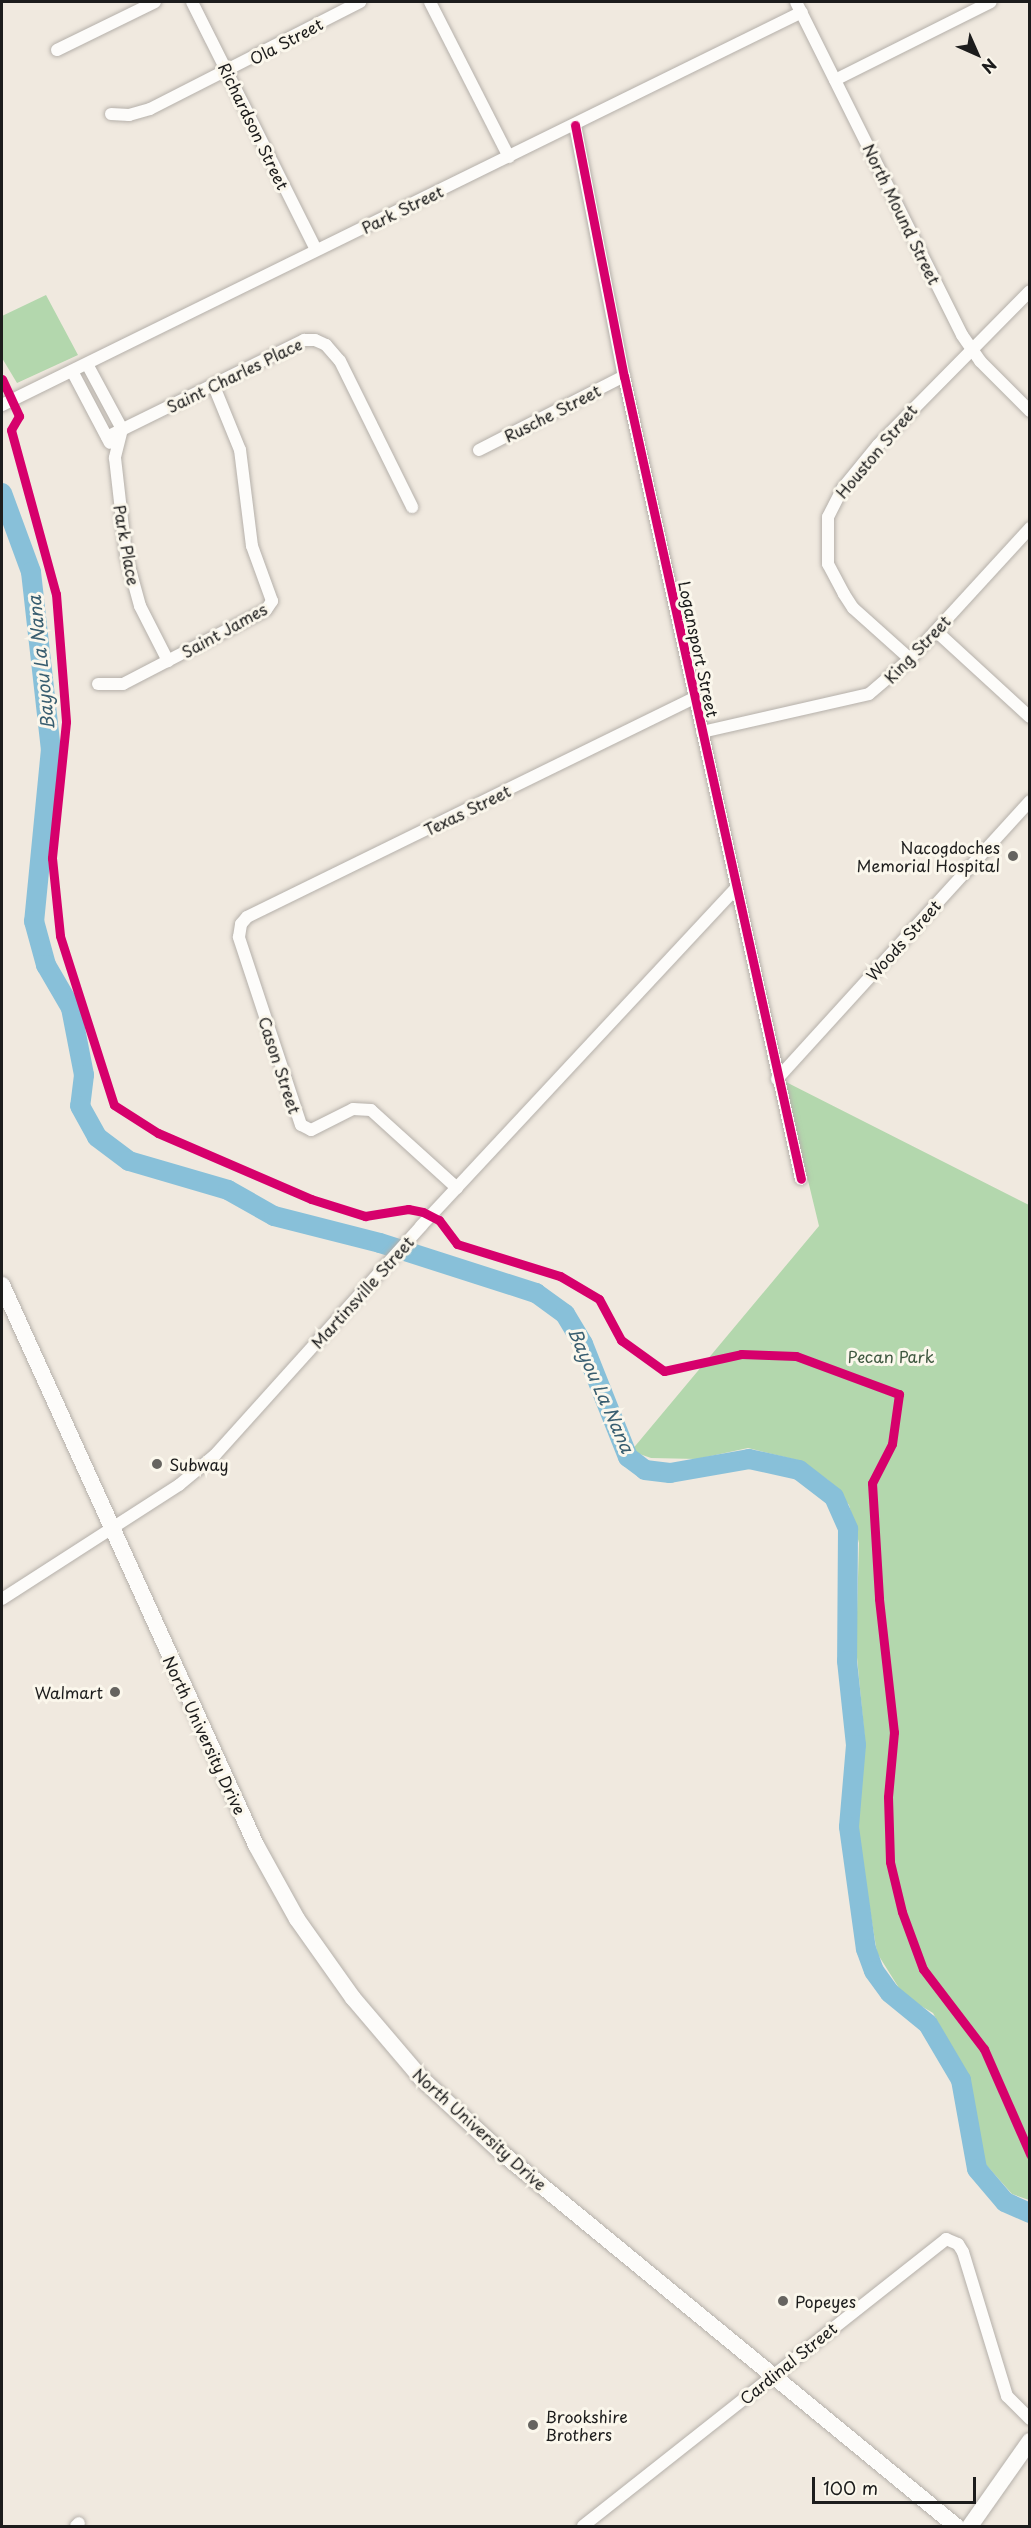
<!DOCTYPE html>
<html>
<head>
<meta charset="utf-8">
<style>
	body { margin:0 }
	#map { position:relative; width:1031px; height:2528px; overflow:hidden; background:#f0e9df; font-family:"Playpen Sans",sans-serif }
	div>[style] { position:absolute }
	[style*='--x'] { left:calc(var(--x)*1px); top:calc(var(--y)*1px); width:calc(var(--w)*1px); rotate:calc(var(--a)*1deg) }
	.green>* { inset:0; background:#b3d7ad }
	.river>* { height:20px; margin:-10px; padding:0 10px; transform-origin:10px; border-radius:10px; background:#88c0d9 }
	.roads { filter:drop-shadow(0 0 2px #b5b0aa) drop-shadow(0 0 2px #b5b0aa) }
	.street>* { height:12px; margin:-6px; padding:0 6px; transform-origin:6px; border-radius:6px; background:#fdfcfa }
	.secondary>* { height:16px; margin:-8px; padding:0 8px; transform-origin:8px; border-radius:8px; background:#fdfcfa }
	.cycleway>* { height:9px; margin:-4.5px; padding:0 4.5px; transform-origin:4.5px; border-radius:4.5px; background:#d6006c }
	.dots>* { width:16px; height:16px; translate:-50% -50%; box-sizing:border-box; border:3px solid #fbf7ec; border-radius:50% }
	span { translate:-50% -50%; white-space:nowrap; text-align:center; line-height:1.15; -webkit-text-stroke:6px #fbf7ec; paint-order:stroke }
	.street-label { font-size:16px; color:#1c1c1c }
	.poi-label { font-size:16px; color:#1c1c1c }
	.right { translate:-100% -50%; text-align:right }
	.left { translate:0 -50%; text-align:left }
	.park-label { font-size:16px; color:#3f5840 }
	.water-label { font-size:18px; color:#395e70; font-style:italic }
	.frame { position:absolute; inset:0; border:3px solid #1c1c1c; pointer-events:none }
	.north { position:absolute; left:947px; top:24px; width:60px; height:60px; -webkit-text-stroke:4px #fbf7ec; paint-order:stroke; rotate:135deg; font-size:16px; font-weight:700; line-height:24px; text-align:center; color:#1c1c1c }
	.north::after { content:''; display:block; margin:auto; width:21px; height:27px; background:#1c1c1c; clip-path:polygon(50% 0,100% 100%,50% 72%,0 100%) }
	.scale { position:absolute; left:812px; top:2477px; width:164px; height:27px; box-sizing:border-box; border:3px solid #1c1c1c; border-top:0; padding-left:8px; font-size:18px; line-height:21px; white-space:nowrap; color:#1c1c1c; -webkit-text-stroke:4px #fbf7ec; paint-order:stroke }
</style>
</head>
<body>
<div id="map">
	<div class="green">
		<div style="clip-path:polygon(46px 295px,78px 355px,17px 383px,2px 358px,2px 316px)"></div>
		<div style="clip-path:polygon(784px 1081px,1029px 1205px,1029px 2200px,1012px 2194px,981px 2159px,968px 2078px,933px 2013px,904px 1996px,877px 1953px,865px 1879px,857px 1858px,857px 1822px,865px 1741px,856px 1647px,859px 1543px,849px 1505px,828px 1480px,797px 1460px,748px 1448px,697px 1459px,651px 1458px,631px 1451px,819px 1226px)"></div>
	</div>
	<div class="river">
		<div style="--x:2;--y:493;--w:84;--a:69.8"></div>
		<div style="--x:31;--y:572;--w:178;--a:83.6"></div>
		<div style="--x:51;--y:749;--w:173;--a:95.6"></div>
		<div style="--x:34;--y:921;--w:46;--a:74.7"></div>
		<div style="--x:46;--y:965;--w:50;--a:59.8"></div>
		<div style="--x:71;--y:1008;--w:68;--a:79"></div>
		<div style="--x:84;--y:1075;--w:31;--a:97"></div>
		<div style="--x:80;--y:1106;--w:35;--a:61"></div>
		<div style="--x:97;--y:1137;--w:40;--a:37"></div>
		<div style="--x:129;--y:1161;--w:103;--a:16.3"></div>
		<div style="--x:228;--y:1190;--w:53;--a:29.5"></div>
		<div style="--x:274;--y:1216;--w:109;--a:14.3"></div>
		<div style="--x:380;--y:1243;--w:164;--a:17.8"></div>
		<div style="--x:536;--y:1293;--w:36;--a:36"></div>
		<div style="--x:565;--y:1314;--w:35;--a:59"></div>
		<div style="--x:583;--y:1344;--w:122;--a:68.3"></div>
		<div style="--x:628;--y:1457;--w:21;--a:37"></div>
		<div style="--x:645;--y:1470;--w:25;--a:7"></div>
		<div style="--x:670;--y:1473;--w:80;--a:-10"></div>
		<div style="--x:749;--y:1459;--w:51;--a:12.4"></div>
		<div style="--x:799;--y:1470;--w:44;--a:37.6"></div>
		<div style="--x:834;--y:1497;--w:35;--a:66"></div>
		<div style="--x:848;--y:1529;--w:132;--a:90.4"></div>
		<div style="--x:847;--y:1661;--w:84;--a:83.9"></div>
		<div style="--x:856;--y:1745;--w:82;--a:94.9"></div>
		<div style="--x:849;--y:1827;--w:123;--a:82.1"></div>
		<div style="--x:866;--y:1949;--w:23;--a:70"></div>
		<div style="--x:874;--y:1971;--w:27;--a:54"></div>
		<div style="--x:890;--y:1993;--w:49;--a:39.2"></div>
		<div style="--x:928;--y:2024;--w:65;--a:59.5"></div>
		<div style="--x:961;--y:2080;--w:90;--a:79.8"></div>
		<div style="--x:977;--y:2169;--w:43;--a:49.7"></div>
		<div style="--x:1005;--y:2202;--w:27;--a:24"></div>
	</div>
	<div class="roads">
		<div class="street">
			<div style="--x:192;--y:2;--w:277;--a:63.4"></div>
			<div style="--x:430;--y:2;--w:174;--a:63"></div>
			<div style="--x:796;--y:2;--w:372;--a:63.5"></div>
			<div style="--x:962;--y:335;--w:32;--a:55"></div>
			<div style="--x:980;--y:361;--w:71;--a:45"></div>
			<div style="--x:57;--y:50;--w:109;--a:-26.1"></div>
			<div style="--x:835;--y:80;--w:174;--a:-26.6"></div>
			<div style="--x:111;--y:114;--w:18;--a:3"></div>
			<div style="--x:129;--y:115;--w:22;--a:-16"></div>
			<div style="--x:150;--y:109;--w:236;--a:-27"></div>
			<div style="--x:575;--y:125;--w:256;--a:79"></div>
			<div style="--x:624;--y:376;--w:822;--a:77.57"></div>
			<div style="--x:87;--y:364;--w:74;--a:61.7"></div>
			<div style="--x:122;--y:429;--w:30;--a:104"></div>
			<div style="--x:115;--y:458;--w:98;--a:83.5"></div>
			<div style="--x:126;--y:555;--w:53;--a:74.6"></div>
			<div style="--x:140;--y:606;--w:62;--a:63"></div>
			<div style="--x:72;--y:371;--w:81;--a:62.2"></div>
			<div style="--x:2;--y:405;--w:891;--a:-26.16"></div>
			<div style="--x:107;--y:437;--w:220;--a:-26.2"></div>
			<div style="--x:304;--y:340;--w:11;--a:0"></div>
			<div style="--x:315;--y:340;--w:12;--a:24"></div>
			<div style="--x:326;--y:345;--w:21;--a:49"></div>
			<div style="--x:340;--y:361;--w:163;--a:63.7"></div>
			<div style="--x:479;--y:450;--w:163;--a:-27"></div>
			<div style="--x:936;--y:631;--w:127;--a:42.5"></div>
			<div style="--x:910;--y:659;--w:76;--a:-138.2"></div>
			<div style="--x:853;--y:608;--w:17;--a:-123"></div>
			<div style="--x:844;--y:594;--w:34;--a:-118"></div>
			<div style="--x:828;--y:564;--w:47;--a:-90"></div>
			<div style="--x:828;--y:517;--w:31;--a:-63"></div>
			<div style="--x:842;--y:489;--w:57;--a:-50.7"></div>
			<div style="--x:878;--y:445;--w:216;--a:-45.4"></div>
			<div style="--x:98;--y:684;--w:25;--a:0"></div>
			<div style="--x:123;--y:684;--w:161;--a:-27.4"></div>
			<div style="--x:266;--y:610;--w:11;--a:-56"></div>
			<div style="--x:272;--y:601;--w:59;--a:-110"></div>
			<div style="--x:252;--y:546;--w:97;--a:-97.1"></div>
			<div style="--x:240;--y:450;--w:71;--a:-112.2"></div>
			<div style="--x:702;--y:732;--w:171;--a:-12.8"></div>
			<div style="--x:869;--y:694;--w:54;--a:-40.5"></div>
			<div style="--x:910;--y:659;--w:178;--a:-47.5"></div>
			<div style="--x:777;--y:1079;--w:376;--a:-47.7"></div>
			<div style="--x:457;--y:1188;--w:116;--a:-137.8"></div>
			<div style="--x:371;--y:1110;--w:18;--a:-177"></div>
			<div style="--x:353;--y:1109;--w:47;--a:153.4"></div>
			<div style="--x:311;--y:1130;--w:11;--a:-153"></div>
			<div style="--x:301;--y:1125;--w:198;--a:-108.3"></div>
			<div style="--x:239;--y:937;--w:13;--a:-81"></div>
			<div style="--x:241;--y:924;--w:9;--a:-49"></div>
			<div style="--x:247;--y:917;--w:499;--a:-26.1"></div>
			<div style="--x:2;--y:1599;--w:211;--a:-32.8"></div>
			<div style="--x:179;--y:1485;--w:47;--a:-39.8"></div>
			<div style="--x:215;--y:1455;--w:308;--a:-48"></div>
			<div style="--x:421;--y:1226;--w:461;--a:-47"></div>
			<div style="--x:76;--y:2526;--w:4;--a:-45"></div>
			<div style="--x:583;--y:2526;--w:463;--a:-38.3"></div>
			<div style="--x:946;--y:2239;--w:13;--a:23"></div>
			<div style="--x:958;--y:2244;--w:9;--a:58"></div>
			<div style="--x:963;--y:2252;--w:151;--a:73"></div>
			<div style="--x:1007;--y:2396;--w:33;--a:45"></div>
		</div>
		<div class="secondary">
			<div style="--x:2;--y:1285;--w:615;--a:65.6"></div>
			<div style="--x:256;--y:1845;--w:85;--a:61"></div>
			<div style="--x:297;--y:1919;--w:97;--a:54.7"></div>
			<div style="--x:353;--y:1998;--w:105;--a:49.6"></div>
			<div style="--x:421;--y:2078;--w:110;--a:42.8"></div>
			<div style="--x:502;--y:2153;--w:588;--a:39.41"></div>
			<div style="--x:970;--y:2526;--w:104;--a:-54.8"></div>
		</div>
	</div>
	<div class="cycleway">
		<div style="--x:575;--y:125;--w:256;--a:79"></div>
		<div style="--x:624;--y:376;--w:822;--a:77.57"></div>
		<div style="--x:2;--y:379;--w:41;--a:65.3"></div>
		<div style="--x:19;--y:416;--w:16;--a:120"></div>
		<div style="--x:11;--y:430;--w:170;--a:74.7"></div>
		<div style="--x:56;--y:594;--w:128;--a:85.5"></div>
		<div style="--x:66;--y:722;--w:137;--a:95.9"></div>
		<div style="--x:52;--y:858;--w:78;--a:84.1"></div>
		<div style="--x:60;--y:936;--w:177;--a:72.3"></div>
		<div style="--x:114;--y:1105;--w:52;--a:32.5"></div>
		<div style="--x:158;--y:1133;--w:167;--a:23.3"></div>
		<div style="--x:311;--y:1199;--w:57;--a:17.5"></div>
		<div style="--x:365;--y:1216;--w:44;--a:-9.2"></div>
		<div style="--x:408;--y:1209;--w:15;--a:11"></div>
		<div style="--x:423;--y:1212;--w:18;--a:27"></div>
		<div style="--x:439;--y:1220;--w:30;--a:53"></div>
		<div style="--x:457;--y:1244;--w:108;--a:17.3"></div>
		<div style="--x:560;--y:1276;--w:45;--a:30.5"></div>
		<div style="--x:599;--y:1299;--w:47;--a:61.8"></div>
		<div style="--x:621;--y:1340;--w:53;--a:35.8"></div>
		<div style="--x:664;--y:1371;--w:79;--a:-12.4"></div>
		<div style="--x:741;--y:1354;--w:55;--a:2.1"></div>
		<div style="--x:796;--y:1356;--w:110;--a:20.3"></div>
		<div style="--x:899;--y:1394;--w:50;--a:98"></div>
		<div style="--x:892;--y:1444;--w:44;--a:117.1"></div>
		<div style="--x:872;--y:1483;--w:116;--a:86.5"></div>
		<div style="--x:879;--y:1599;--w:134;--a:83.6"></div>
		<div style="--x:894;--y:1732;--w:65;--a:95.3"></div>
		<div style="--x:888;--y:1797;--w:65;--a:88.2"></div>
		<div style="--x:890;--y:1862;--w:51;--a:76.5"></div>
		<div style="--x:902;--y:1912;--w:61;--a:69.8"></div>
		<div style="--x:923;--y:1969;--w:101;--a:52.7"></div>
		<div style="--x:984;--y:2049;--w:115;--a:66.3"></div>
	</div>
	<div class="dots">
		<div style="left:1013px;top:856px;background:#666460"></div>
		<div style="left:157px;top:1464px;background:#666460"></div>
		<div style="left:115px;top:1692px;background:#666460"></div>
		<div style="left:783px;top:2301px;background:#666460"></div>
		<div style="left:533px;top:2425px;background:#666460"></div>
	</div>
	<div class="street-label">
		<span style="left:286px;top:41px;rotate:-28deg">Ola Street</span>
		<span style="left:254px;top:126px;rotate:64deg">Richardson Street</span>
		<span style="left:402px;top:209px;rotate:-26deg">Park Street</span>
		<span style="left:902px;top:214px;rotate:64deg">North Mound Street</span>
		<span style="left:234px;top:375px;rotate:-26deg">Saint Charles Place</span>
		<span style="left:552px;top:413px;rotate:-27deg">Rusche Street</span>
		<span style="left:876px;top:451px;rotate:-50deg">Houston Street</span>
		<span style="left:127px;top:545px;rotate:80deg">Park Place</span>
		<span style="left:224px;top:630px;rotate:-29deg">Saint James</span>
		<span style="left:699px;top:649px;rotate:78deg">Logansport Street</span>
		<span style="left:917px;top:649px;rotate:-46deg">King Street</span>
		<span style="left:467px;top:810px;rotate:-26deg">Texas Street</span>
		<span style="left:903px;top:940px;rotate:-48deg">Woods Street</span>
		<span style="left:280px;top:1065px;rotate:72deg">Cason Street</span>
		<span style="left:362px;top:1292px;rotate:-48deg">Martinsville Street</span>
		<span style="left:205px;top:1735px;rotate:65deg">North University Drive</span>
		<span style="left:480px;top:2129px;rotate:42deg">North University Drive</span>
		<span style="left:788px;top:2363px;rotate:-39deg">Cardinal Street</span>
	</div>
	<div class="poi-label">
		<span class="right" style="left:1000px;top:856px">Nacogdoches<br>Memorial Hospital</span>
		<span class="left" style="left:169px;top:1464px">Subway</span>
		<span class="right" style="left:103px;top:1692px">Walmart</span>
		<span class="left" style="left:795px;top:2301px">Popeyes</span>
		<span class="left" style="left:545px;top:2425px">Brookshire<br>Brothers</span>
	</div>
	<div class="park-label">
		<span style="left:891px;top:1356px">Pecan Park</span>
	</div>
	<div class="water-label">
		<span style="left:41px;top:663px;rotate:-96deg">Bayou La Nana</span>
		<span style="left:601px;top:1390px;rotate:66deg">Bayou La Nana</span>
	</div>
	<div class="frame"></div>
	<div class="north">N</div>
	<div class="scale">100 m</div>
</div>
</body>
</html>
